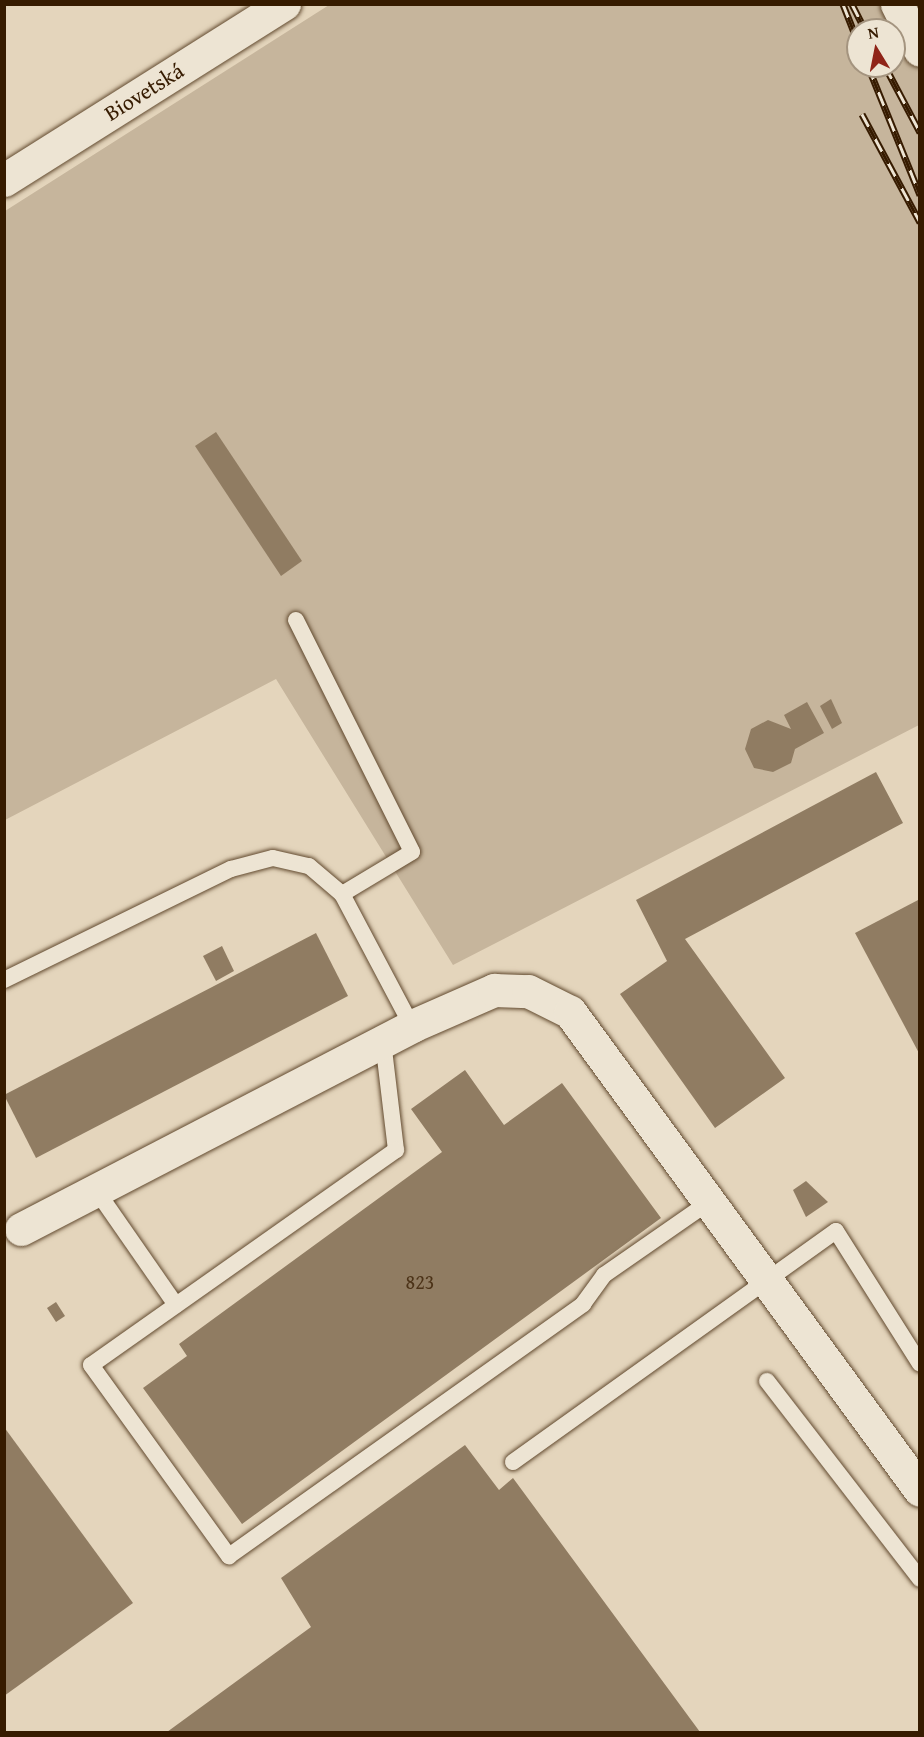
<!DOCTYPE html>
<html>
<head>
<meta charset="utf-8">
<style>
	body { margin:0 }
	#map { position:relative; width:924px; height:1737px; overflow:hidden; background:#e4d5bc; font-family:"Gentium Book Plus",serif }
	div>[style] { position:absolute }
	[style*='--x'] { left:calc(var(--x)*1px); top:calc(var(--y)*1px); width:calc(var(--w)*1px); rotate:calc(var(--a)*1deg) }
	.green>* { inset:0; background:#c6b59c }
	.building>* { inset:0; background:#907c62 }
	.roads { filter:drop-shadow(0 0 2px #624a2f) drop-shadow(0 0 2px #624a2f) }
	.lane>* { height:16px; margin:-8px; padding:0 8px; transform-origin:8px; border-radius:8px; background:#ede4d3 }
	.street>* { height:33px; margin:-16.5px; padding:0 16.5px; transform-origin:16.5px; border-radius:16.5px; background:#ede4d3 }
	.rail>* { height:7px; margin-top:-3.5px; transform-origin:0; background:repeating-linear-gradient(90deg,#ede4d3 0 14px,#361b00 0 28px); box-sizing:border-box; border-block:2px solid #361b00 }
	span { translate:-50% -50%; white-space:nowrap; text-align:center; line-height:1.15; -webkit-text-stroke:5px #ede4d3; paint-order:stroke }
	.number-label { font-size:20px; color:#4c3318 }
	.number-label span { -webkit-text-stroke-width:0 }
	.street-label { font-size:22px; color:#361b00 }
	.frame { position:absolute; inset:0; border:6px solid #361b00; pointer-events:none }
	.north { position:absolute; left:846px; top:18px; width:60px; height:60px; box-sizing:border-box; background:#ede4d3; border:2px solid #a4947f; border-radius:50%; rotate:350deg; font-size:16px; font-weight:700; line-height:24px; text-align:center; color:#361b00 }
	.north::after { content:''; display:block; margin:auto; width:21px; height:27px; background:#8f2418; clip-path:polygon(50% 0,100% 100%,50% 72%,0 100%) }
</style>
</head>
<body>
<div id="map">
	<div class="green">
		<div style="clip-path:polygon(evenodd,329px 5px,919px 5px,919px 725px,453px 965px,276px 679px,5px 820px,5px 211px,329px 5px,858px 30px,894px 30px,894px 66px,858px 66px,858px 30px)"></div>
	</div>
	<div class="building">
		<div style="clip-path:polygon(216px 432px,302px 561px,281px 576px,195px 446px)"></div>
		<div style="clip-path:polygon(831px 699px,842px 723px,832px 729px,820px 706px)"></div>
		<div style="clip-path:polygon(807px 702px,824px 733px,795px 749px,791px 763px,773px 772px,754px 768px,745px 749px,751px 729px,768px 720px,791px 729px,784px 715px)"></div>
		<div style="clip-path:polygon(876px 772px,903px 823px,685px 939px,785px 1078px,715px 1128px,620px 994px,667px 961px,636px 900px)"></div>
		<div style="clip-path:polygon(920px 899px,920px 1055px,855px 933px)"></div>
		<div style="clip-path:polygon(316px 933px,348px 996px,36px 1158px,4px 1095px)"></div>
		<div style="clip-path:polygon(222px 946px,234px 971px,216px 981px,203px 956px)"></div>
		<div style="clip-path:polygon(465px 1070px,504px 1125px,562px 1083px,661px 1218px,242px 1524px,143px 1388px,187px 1356px,179px 1344px,442px 1152px,411px 1109px)"></div>
		<div style="clip-path:polygon(806px 1181px,828px 1202px,806px 1217px,793px 1190px)"></div>
		<div style="clip-path:polygon(56px 1302px,65px 1316px,56px 1322px,47px 1308px)"></div>
		<div style="clip-path:polygon(4px 1427px,133px 1603px,4px 1696px)"></div>
		<div style="clip-path:polygon(465px 1445px,499px 1490px,513px 1478px,700px 1732px,167px 1732px,311px 1627px,281px 1578px)"></div>
	</div>
	<div class="roads">
		<div class="lane">
			<div style="--x:296;--y:620;--w:259;--a:63.4"></div>
			<div style="--x:412;--y:852;--w:82;--a:149"></div>
			<div style="--x:4;--y:980;--w:253;--a:-26.1"></div>
			<div style="--x:231;--y:869;--w:43;--a:-14.7"></div>
			<div style="--x:273;--y:858;--w:37;--a:13"></div>
			<div style="--x:309;--y:866;--w:43;--a:40.3"></div>
			<div style="--x:342;--y:894;--w:149;--a:62.1"></div>
			<div style="--x:383;--y:1041;--w:110;--a:83.2"></div>
			<div style="--x:396;--y:1150;--w:373;--a:144.8"></div>
			<div style="--x:91;--y:1365;--w:236;--a:54.2"></div>
			<div style="--x:229;--y:1556;--w:435;--a:-35.4"></div>
			<div style="--x:583;--y:1304;--w:36;--a:-54"></div>
			<div style="--x:604;--y:1275;--w:128;--a:-34.8"></div>
			<div style="--x:96;--y:1190;--w:140;--a:55.2"></div>
			<div style="--x:767;--y:1381;--w:250;--a:52.3"></div>
			<div style="--x:513;--y:1462;--w:397;--a:-35.6"></div>
			<div style="--x:836;--y:1231;--w:157;--a:57.7"></div>
		</div>
		<div class="street">
			<div style="--x:897;--y:4;--w:51;--a:63.4"></div>
			<div style="--x:4;--y:180;--w:331;--a:-32.2"></div>
			<div style="--x:21;--y:1229;--w:441;--a:-27.4"></div>
			<div style="--x:412;--y:1026;--w:90;--a:-23.7"></div>
			<div style="--x:494;--y:990;--w:34;--a:2"></div>
			<div style="--x:528;--y:991;--w:47;--a:26.6"></div>
			<div style="--x:570;--y:1012;--w:592;--a:53.79"></div>
		</div>
	</div>
	<div class="rail">
		<div style="--x:843;--y:4;--w:41;--a:68.5"></div>
		<div style="--x:852;--y:4;--w:29;--a:63"></div>
		<div style="--x:868;--y:66;--w:139;--a:68"></div>
		<div style="--x:885;--y:66;--w:75;--a:62.1"></div>
		<div style="--x:862;--y:114;--w:123;--a:61.8"></div>
	</div>
	<div class="number-label">
		<span style="left:420px;top:1281px">823</span>
	</div>
	<div class="street-label">
		<span style="left:144px;top:92px;rotate:-32deg">Biovetská</span>
	</div>
	<div class="frame"></div>
	<div class="north">N</div>
</div>
</body>
</html>
